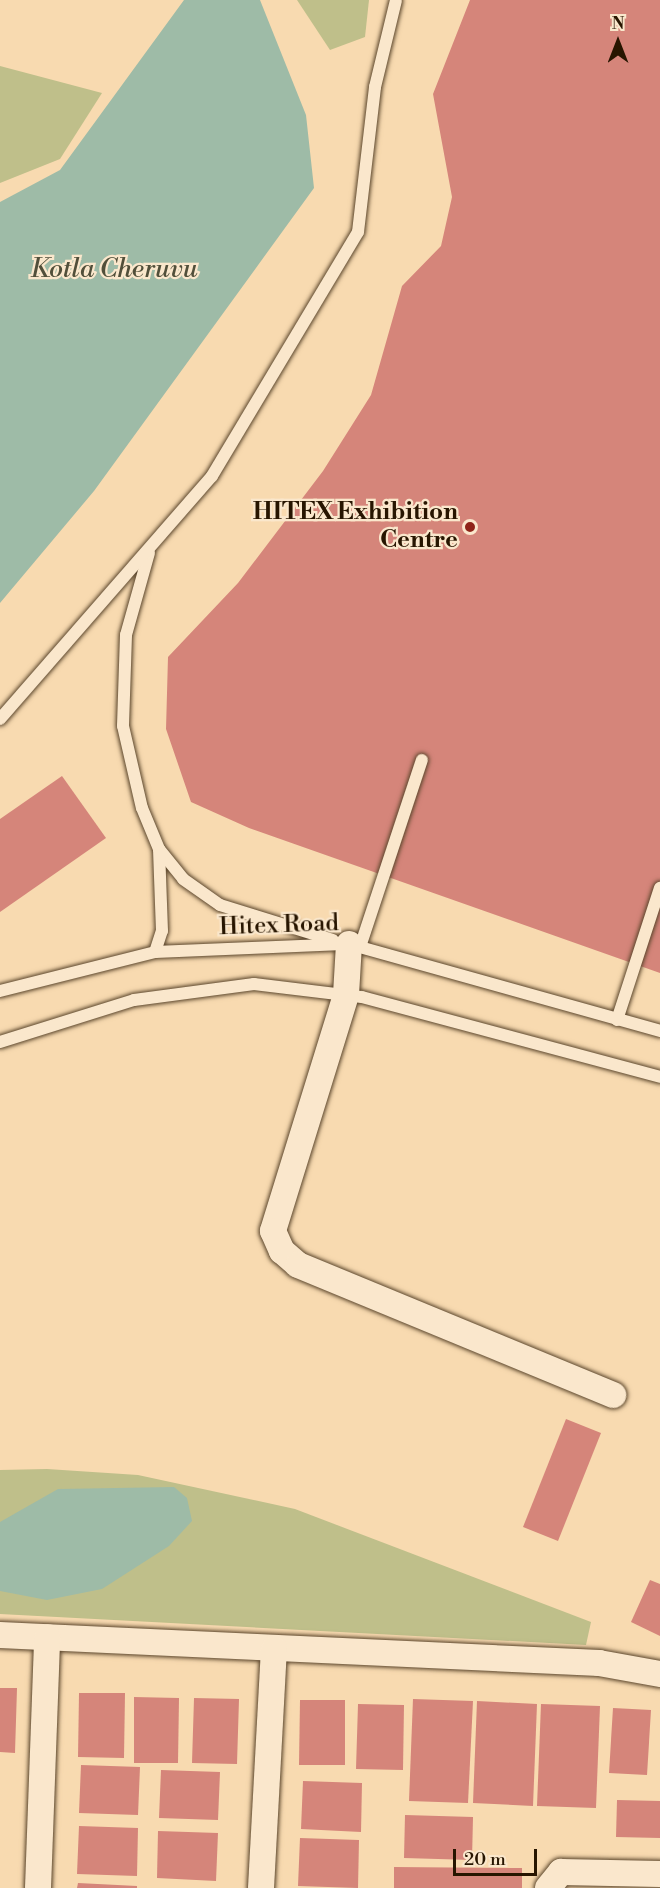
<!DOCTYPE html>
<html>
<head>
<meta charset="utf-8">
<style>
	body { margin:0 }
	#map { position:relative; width:660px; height:1888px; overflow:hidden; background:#f8dab0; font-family:"Libre Bodoni",serif }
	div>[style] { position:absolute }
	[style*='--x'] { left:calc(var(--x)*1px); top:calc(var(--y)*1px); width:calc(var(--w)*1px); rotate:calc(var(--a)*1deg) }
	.green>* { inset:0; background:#bfbf8a }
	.water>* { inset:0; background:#9ebba7 }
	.building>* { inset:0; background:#d5857a }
	.roads { filter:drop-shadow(0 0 2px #5b462c) drop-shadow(0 0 2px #5b462c) }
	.service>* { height:12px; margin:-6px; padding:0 6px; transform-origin:6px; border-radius:6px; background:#fae7cc }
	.minor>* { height:26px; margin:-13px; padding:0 13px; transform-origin:13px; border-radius:13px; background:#fae7cc }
	.dots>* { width:16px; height:16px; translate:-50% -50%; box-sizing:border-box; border:3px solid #fae7cc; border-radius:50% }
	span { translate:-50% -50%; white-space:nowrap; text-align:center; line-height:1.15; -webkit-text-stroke:4.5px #fae7cc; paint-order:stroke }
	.poi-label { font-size:24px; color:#271500; font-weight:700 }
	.right { translate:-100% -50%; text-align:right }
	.street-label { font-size:24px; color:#271500 }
	.water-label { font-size:26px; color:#514f3a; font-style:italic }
	.north { position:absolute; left:588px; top:12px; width:60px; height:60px; -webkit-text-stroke:4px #fae7cc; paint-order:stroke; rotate:0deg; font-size:16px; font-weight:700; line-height:24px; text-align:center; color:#271500 }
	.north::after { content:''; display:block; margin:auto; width:21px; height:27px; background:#271500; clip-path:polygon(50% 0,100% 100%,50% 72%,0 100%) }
	.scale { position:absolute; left:453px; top:1849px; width:84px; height:27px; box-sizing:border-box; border:3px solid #271500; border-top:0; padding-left:8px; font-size:18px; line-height:21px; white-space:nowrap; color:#271500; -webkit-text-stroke:4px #fae7cc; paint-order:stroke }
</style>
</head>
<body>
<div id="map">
	<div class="green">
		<div style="clip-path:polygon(297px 0,369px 0,365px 37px,330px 50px)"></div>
		<div style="clip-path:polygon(0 66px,102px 93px,60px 159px,0 183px)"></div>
		<div style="clip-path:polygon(47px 1469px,138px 1475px,295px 1509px,591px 1622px,586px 1645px,0 1614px,0 1470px)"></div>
	</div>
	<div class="water">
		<div style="clip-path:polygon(184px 0,260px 0,306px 115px,314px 188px,94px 491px,0 603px,0 202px,60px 170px)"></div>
		<div style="clip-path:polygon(174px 1487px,187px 1498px,192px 1521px,169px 1546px,102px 1589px,47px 1600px,0 1591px,0 1522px,58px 1489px)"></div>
	</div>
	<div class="building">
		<div style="clip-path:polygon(470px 0,660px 0,660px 973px,249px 828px,191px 802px,166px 729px,168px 657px,238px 583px,323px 471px,371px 395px,402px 286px,441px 246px,452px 197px,433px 94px)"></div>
		<div style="clip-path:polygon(62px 776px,106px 838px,0 912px,0 819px)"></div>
		<div style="clip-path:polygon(566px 1419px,601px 1433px,558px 1541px,523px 1527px)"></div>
		<div style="clip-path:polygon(650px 1580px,660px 1584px,660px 1636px,631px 1622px)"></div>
		<div style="clip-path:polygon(0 1688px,17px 1688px,15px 1753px,0 1752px)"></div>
		<div style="clip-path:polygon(79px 1693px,125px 1693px,124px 1758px,78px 1757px)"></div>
		<div style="clip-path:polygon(134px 1697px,179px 1698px,178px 1763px,134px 1763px)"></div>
		<div style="clip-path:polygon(194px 1698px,239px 1699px,237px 1764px,192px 1763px)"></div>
		<div style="clip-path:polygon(413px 1699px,473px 1701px,468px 1803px,409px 1801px)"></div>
		<div style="clip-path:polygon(300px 1700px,345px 1700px,345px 1765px,299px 1765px)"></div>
		<div style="clip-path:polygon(477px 1701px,537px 1704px,533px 1806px,473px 1803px)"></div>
		<div style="clip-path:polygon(358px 1704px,404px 1705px,403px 1770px,356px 1769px)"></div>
		<div style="clip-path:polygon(541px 1704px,600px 1706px,596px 1808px,537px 1806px)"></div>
		<div style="clip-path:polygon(613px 1708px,651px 1710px,647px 1775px,609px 1773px)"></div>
		<div style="clip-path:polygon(81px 1765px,140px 1767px,138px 1815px,79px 1813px)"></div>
		<div style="clip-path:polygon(161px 1770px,220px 1772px,218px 1820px,159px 1818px)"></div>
		<div style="clip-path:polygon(303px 1781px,362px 1783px,361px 1832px,301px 1829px)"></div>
		<div style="clip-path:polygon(617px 1800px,660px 1801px,660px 1838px,616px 1837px)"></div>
		<div style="clip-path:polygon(405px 1815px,473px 1817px,472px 1860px,404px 1858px)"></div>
		<div style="clip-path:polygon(79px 1826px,138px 1828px,137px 1876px,77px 1874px)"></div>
		<div style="clip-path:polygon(158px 1831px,218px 1833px,216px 1881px,157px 1878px)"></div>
		<div style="clip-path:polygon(300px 1838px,359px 1840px,358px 1888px,298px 1886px)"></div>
		<div style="clip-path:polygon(394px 1867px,522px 1868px,522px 1888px,394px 1888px)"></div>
		<div style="clip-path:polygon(78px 1883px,137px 1886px,137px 1888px,77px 1888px)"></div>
	</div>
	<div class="roads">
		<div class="service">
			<div style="--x:149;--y:553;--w:85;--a:105.7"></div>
			<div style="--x:126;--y:635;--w:91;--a:91.9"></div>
			<div style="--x:123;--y:726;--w:84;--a:77"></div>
			<div style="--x:142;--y:808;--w:44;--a:67.5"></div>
			<div style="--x:159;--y:849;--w:38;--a:51"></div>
			<div style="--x:183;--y:879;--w:45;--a:35.1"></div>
			<div style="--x:220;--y:905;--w:118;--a:17.2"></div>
			<div style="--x:0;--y:719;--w:322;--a:-48.9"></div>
			<div style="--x:212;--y:476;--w:284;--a:-59.1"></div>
			<div style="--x:358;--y:232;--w:146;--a:-83.3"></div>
			<div style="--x:375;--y:87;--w:89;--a:-76.4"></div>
			<div style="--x:360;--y:947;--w:197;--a:-71.7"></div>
			<div style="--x:155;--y:952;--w:22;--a:-72"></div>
			<div style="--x:162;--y:931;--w:82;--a:-92.1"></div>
			<div style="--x:0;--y:991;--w:160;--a:-14.1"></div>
			<div style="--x:155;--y:952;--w:194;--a:-2.4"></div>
			<div style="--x:349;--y:944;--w:323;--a:15.6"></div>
			<div style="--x:617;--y:1020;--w:139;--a:-72"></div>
			<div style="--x:0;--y:1042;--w:140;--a:-17.4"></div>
			<div style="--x:134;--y:1000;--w:121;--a:-7.6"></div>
			<div style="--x:254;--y:984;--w:109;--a:6.9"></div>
			<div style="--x:362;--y:997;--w:309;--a:15"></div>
		</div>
		<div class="minor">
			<div style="--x:349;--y:944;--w:51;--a:93.4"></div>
			<div style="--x:346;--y:995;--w:247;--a:107.2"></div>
			<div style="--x:273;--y:1231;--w:22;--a:66"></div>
			<div style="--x:282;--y:1251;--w:21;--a:41"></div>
			<div style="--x:298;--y:1265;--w:341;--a:22.4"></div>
			<div style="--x:0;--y:1635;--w:600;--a:2.68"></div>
			<div style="--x:599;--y:1663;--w:62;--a:10.2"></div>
			<div style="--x:38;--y:1888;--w:251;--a:-87.9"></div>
			<div style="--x:261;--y:1888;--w:239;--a:-86.9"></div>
			<div style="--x:548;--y:1888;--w:21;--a:-51"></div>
			<div style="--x:561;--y:1872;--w:99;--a:1.2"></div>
		</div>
	</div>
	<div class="dots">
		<div style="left:470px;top:527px;background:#8f2418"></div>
	</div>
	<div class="poi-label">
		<span class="right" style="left:458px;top:527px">HITEX Exhibition<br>Centre</span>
	</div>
	<div class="street-label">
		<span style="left:279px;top:926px;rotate:-2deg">Hitex Road</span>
	</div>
	<div class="water-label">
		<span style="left:114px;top:270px">Kotla Cheruvu</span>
	</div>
	<div class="north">N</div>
	<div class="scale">20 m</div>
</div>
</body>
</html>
